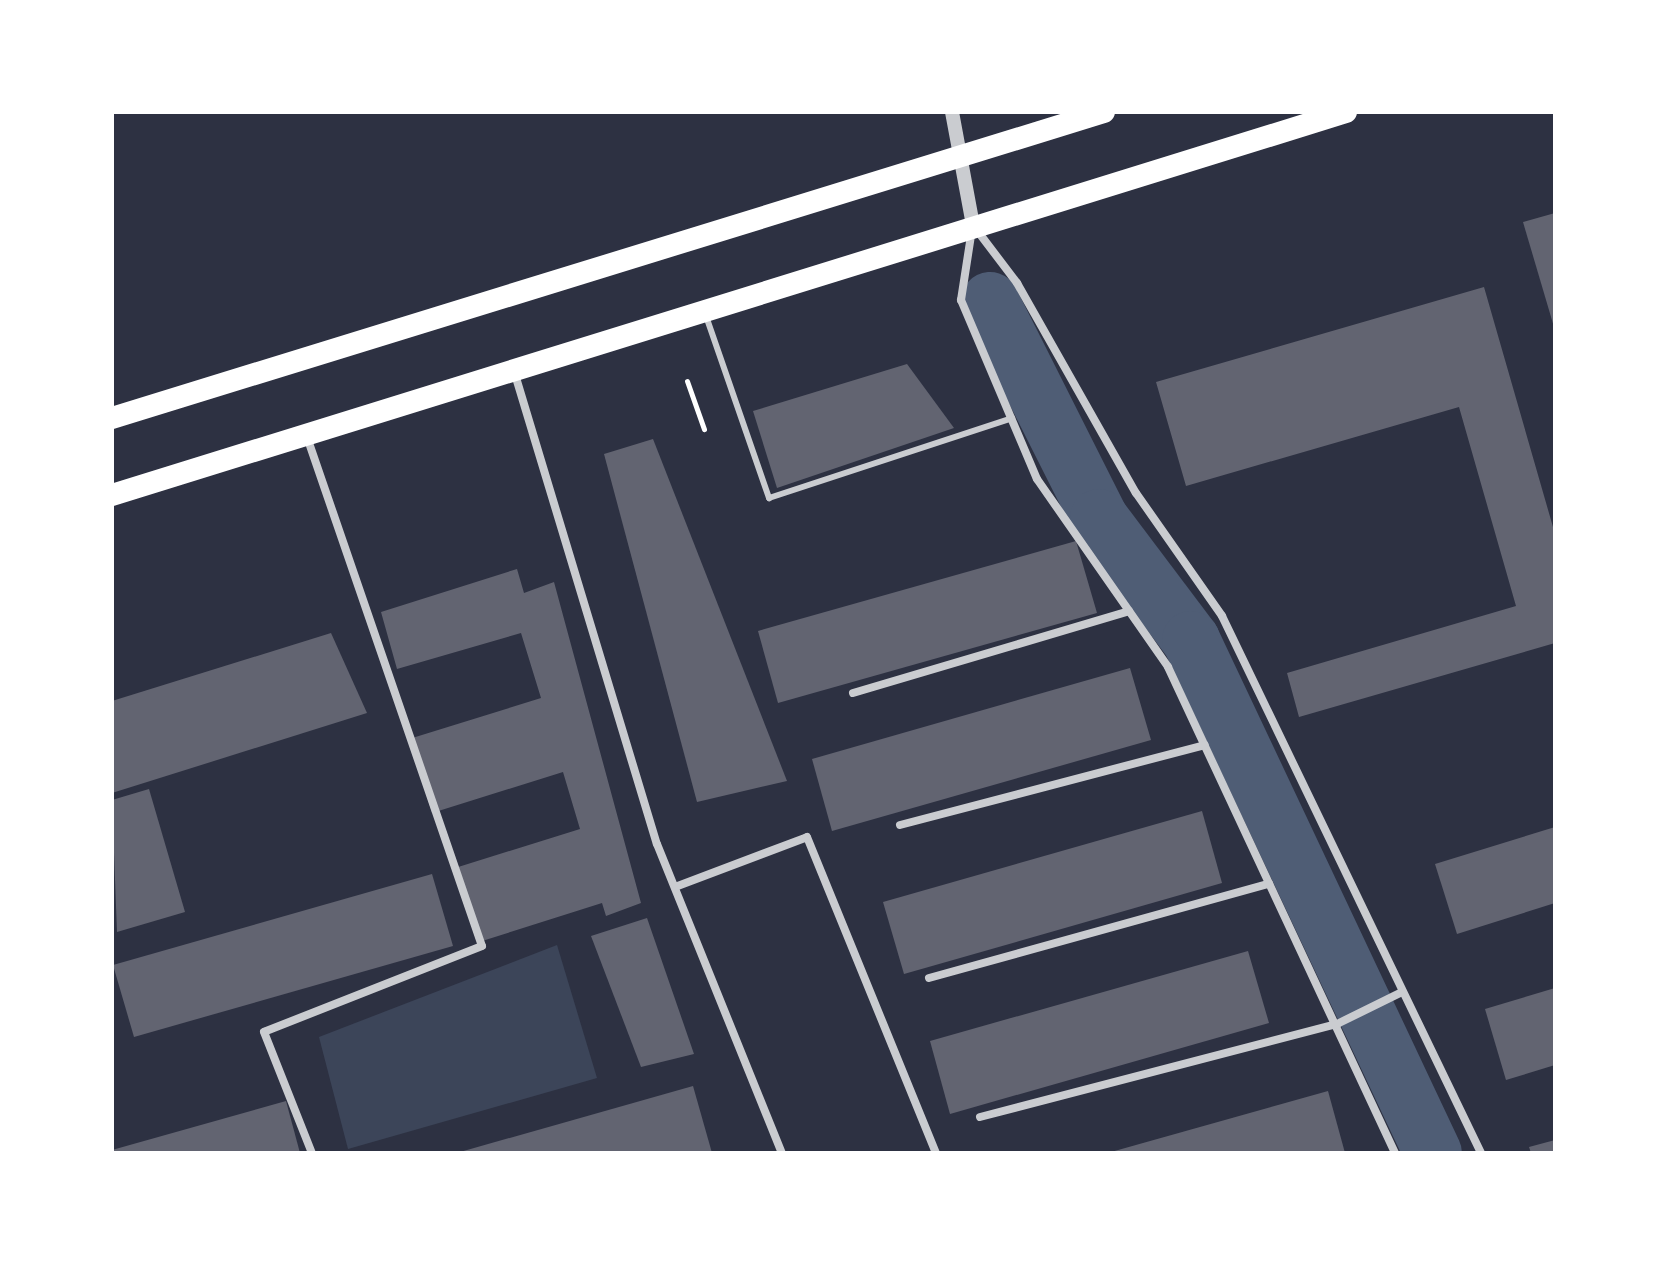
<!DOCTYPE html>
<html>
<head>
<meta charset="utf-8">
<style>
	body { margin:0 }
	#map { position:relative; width:1667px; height:1265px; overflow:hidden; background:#2d3142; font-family:"Sofia Sans Condensed",sans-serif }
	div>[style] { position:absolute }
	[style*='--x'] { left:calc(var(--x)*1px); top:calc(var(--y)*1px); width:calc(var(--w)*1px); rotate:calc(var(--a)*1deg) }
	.green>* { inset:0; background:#3c4559 }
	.river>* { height:58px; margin:-29px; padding:0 29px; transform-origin:29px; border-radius:29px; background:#4f5d75 }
	.building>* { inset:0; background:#626471 }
	.path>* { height:5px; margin:-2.5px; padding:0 2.5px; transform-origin:2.5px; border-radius:2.5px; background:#fff }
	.service>* { height:6px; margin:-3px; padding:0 3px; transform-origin:3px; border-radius:3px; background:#caccd0 }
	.minor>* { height:8px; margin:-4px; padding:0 4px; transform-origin:4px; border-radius:4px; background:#caccd0 }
	.tertiary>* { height:14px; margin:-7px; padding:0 7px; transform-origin:7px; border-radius:7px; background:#caccd0 }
	.trunk>* { height:22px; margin:-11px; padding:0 11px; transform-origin:11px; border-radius:11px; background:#fff }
	span { translate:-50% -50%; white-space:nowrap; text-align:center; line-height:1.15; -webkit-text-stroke:6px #fff; paint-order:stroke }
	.frame { position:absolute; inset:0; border:114px solid #fff; pointer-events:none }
</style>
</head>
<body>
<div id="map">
	<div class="green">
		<div style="clip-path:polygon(557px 945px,597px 1078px,348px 1149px,319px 1037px)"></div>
	</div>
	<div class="river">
		<div style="--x:990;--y:301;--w:243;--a:63.3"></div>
		<div style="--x:1099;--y:518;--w:153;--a:53"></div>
		<div style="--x:1191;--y:640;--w:567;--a:64.75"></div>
	</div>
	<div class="building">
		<div style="clip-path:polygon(1555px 213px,1555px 327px,1554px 327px,1523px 222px)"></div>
		<div style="clip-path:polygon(1484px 287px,1555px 534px,1555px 643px,1299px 717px,1287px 673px,1516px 606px,1459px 407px,1186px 486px,1156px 382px)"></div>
		<div style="clip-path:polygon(907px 364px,954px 428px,777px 488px,753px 411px)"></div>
		<div style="clip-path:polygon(653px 439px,787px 781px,697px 802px,604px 454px)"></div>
		<div style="clip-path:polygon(1076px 541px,1097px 613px,778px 703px,758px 631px)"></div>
		<div style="clip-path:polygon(517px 569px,524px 593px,554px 582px,641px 903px,606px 916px,602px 903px,479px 942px,455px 868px,580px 829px,563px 772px,432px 813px,409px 739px,541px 698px,521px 633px,397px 669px,381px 612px)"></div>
		<div style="clip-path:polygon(331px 633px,367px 713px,112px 793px,112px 701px)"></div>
		<div style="clip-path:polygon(1130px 668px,1151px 740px,832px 831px,812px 759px)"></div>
		<div style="clip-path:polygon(149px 789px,185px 912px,117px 932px,112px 800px)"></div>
		<div style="clip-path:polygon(1202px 811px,1222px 883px,904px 974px,883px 902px)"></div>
		<div style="clip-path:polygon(1555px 827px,1555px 903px,1457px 934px,1435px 864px)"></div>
		<div style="clip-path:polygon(432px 874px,453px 946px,134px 1037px,113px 965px)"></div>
		<div style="clip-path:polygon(647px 918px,694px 1054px,641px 1067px,591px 936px)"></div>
		<div style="clip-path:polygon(1248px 951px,1269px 1023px,950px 1114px,930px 1041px)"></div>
		<div style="clip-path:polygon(1555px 988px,1555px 1065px,1506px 1080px,1485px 1009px)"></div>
		<div style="clip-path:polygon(693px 1086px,712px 1153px,460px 1153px,460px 1152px)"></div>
		<div style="clip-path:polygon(1328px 1091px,1345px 1153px,1111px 1153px,1111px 1152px)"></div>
		<div style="clip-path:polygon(286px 1101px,300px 1153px,112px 1153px,112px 1150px)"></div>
		<div style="clip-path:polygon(1555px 1140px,1555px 1153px,1531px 1153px,1529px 1147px)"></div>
	</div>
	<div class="path">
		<div style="--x:687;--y:381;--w:51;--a:70.5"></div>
	</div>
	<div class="service">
		<div style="--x:706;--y:316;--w:193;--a:70.9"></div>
		<div style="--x:769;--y:498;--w:256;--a:-18.2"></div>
	</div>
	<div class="minor">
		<div style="--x:972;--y:229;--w:72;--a:98.8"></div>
		<div style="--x:961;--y:300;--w:194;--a:67"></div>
		<div style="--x:1037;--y:479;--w:229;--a:55.1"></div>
		<div style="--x:1168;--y:667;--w:536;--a:64.96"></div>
		<div style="--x:976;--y:229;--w:68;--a:52.8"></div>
		<div style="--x:1017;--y:283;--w:241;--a:60.5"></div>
		<div style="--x:1136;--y:493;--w:150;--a:55"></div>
		<div style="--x:1222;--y:616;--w:596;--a:64.25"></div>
		<div style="--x:514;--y:371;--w:494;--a:73.2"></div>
		<div style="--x:657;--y:844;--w:333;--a:68"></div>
		<div style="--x:307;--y:437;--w:538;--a:71.03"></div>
		<div style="--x:482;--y:946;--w:234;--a:158.5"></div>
		<div style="--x:264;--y:1032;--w:130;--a:68.4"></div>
		<div style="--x:853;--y:693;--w:288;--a:-16.5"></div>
		<div style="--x:900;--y:825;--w:315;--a:-14.7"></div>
		<div style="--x:675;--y:887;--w:141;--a:-20.7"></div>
		<div style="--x:807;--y:837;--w:341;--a:67.8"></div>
		<div style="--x:929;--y:978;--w:353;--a:-15.5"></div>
		<div style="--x:1335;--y:1025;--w:75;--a:-26.2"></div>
		<div style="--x:980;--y:1117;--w:369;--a:-14.6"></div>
	</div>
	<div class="tertiary">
		<div style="--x:952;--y:112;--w:115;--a:79.5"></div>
	</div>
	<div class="trunk">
		<div style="--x:112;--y:418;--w:1038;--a:-17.14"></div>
		<div style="--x:112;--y:495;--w:1292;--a:-17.24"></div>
	</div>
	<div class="frame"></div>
</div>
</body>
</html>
